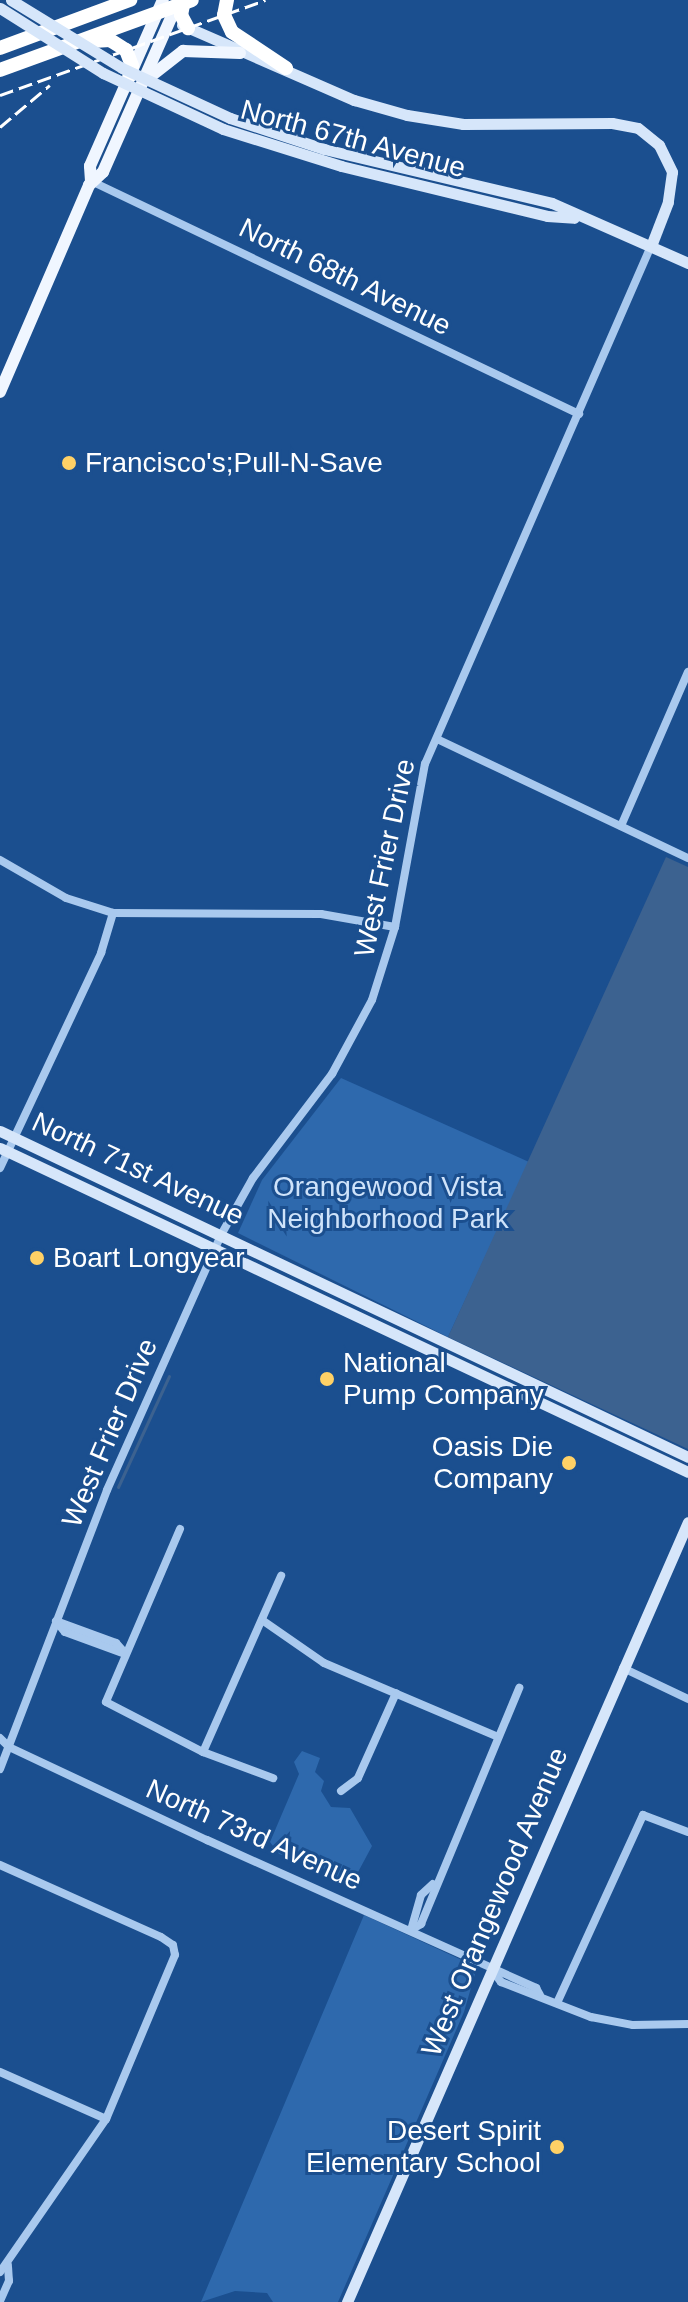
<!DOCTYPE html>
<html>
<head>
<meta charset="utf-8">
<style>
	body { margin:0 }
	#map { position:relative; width:688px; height:2302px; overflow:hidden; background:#1b4f8f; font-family:Helvetica,sans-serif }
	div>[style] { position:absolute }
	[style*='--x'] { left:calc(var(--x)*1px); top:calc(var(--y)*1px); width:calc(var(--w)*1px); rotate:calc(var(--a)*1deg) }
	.green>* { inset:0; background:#2e69ad }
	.water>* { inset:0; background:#3c6290 }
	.stream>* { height:3px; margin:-1.5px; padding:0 1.5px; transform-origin:1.5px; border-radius:1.5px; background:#3c6290 }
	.street>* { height:8px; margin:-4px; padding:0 4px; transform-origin:4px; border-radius:4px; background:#a9c9ee }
	.secondary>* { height:11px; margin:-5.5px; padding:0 5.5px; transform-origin:5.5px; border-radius:5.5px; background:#d6e6fa }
	.primary>* { height:12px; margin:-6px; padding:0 6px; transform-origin:6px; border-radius:6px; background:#f0f6ff }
	.highway>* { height:14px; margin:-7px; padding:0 7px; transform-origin:7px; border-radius:7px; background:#fff }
	.rail>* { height:3px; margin-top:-1.5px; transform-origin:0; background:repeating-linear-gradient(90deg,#fff 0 14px,transparent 0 20px) }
	.secondary-bridge>* { height:11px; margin:-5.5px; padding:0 5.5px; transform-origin:5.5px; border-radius:5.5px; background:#d6e6fa }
	.dots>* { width:22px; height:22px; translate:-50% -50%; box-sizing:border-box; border:4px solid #1b4f8f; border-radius:50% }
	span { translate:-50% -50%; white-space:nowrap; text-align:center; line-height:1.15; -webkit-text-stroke:6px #1b4f8f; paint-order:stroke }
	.street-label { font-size:28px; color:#fff }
	.poi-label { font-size:28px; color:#fff }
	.left { translate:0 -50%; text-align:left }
	.right { translate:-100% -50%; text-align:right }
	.park-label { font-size:28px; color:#cfe3fa }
</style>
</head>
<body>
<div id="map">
	<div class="green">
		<div style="clip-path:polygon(341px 1078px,529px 1162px,448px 1337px,238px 1233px,262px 1180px)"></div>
		<div style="clip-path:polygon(302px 1751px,320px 1758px,315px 1772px,324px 1781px,321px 1791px,331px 1807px,350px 1808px,372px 1846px,357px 1874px,341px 1882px,323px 1868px,279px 1854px,270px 1842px,299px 1774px,294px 1762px)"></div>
		<div style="clip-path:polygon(364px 1915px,477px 1967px,464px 2012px,338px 2302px,273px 2302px,267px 2293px,235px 2291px,201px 2302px)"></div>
	</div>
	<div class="water">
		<div style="clip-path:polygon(666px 857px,688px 867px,688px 1449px,448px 1337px)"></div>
	</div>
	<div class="stream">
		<div style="--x:118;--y:1487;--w:122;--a:-65.3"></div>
	</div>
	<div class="street">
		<div style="--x:91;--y:181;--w:541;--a:25.52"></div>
		<div style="--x:437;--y:739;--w:278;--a:25.4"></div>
		<div style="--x:621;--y:826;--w:168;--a:-66.5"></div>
		<div style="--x:0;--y:860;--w:76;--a:29.9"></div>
		<div style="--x:66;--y:898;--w:49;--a:17.7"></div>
		<div style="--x:113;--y:913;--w:208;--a:0.3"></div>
		<div style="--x:321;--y:914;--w:75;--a:10"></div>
		<div style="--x:0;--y:1168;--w:238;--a:-64.8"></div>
		<div style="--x:101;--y:953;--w:42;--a:-73.3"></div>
		<div style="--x:180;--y:1529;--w:188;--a:113.2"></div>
		<div style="--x:106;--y:1702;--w:109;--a:27.3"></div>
		<div style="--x:203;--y:1752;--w:75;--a:20.4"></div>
		<div style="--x:262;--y:1620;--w:75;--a:34.7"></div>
		<div style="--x:324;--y:1663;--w:189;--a:23"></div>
		<div style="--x:56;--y:1621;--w:14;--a:51"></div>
		<div style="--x:65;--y:1632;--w:64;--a:20.1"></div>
		<div style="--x:56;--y:1621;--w:64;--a:20.1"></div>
		<div style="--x:116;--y:1643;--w:13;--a:48"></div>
		<div style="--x:623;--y:1668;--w:72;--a:25.5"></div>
		<div style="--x:0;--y:1738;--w:13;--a:45"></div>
		<div style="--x:9;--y:1747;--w:219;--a:25.2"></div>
		<div style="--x:207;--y:1840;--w:361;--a:24.2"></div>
		<div style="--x:536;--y:1988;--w:8;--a:60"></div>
		<div style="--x:203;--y:1752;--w:193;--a:-66.1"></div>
		<div style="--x:0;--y:1769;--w:299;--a:-69"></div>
		<div style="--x:107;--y:1490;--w:279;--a:-65.9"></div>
		<div style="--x:221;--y:1235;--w:65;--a:-60.7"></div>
		<div style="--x:253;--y:1178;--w:131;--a:-52.8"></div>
		<div style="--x:332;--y:1074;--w:84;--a:-61.6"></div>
		<div style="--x:372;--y:1000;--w:77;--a:-72.5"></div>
		<div style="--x:395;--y:927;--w:166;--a:-79.6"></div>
		<div style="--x:425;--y:764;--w:565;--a:-66.43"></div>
		<div style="--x:341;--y:1791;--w:21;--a:-37"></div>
		<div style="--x:358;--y:1778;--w:93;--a:-65.9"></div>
		<div style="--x:0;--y:1865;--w:176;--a:24.1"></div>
		<div style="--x:161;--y:1937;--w:14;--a:34"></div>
		<div style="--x:173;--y:1945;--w:10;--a:79"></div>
		<div style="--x:175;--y:1955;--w:178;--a:112.8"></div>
		<div style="--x:106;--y:2119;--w:186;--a:124.7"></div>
		<div style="--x:411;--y:1930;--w:12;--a:-31"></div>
		<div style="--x:421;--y:1924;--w:256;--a:-67.4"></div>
		<div style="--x:411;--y:1930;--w:36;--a:-74"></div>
		<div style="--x:421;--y:1895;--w:16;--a:-43"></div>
		<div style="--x:492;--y:1970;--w:15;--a:53"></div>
		<div style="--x:501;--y:1982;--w:97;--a:21.3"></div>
		<div style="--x:591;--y:2017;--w:43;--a:10.8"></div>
		<div style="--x:633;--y:2025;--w:55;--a:-1"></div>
		<div style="--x:557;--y:2003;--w:207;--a:-65.4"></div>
		<div style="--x:643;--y:1815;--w:48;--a:20.7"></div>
		<div style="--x:0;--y:2072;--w:116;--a:23.9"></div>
		<div style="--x:0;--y:2301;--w:22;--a:-66"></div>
		<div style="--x:9;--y:2281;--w:16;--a:-94"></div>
	</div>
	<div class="secondary">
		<div style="--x:182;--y:25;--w:188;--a:23.6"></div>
		<div style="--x:354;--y:100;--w:55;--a:15.8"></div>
		<div style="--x:407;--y:115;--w:57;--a:9.1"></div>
		<div style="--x:463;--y:124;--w:149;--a:-0.4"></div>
		<div style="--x:612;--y:123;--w:26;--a:11"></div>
		<div style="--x:638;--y:128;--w:27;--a:39"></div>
		<div style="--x:659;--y:145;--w:30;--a:64"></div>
		<div style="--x:672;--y:172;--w:30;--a:98"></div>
		<div style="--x:668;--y:202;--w:47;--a:111.1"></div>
		<div style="--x:230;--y:118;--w:99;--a:18.3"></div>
		<div style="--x:324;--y:149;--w:234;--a:13.3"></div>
		<div style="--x:552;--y:203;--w:149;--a:23.8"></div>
		<div style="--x:223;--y:129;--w:124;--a:17.4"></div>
		<div style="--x:341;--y:166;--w:212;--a:13.6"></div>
		<div style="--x:547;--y:216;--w:27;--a:4"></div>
		<div style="--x:0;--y:1131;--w:761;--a:25.35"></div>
		<div style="--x:0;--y:1148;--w:760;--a:25.22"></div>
		<div style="--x:347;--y:2302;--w:851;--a:-66.39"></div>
	</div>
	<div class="primary">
		<div style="--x:151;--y:76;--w:41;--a:-38"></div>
		<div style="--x:183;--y:51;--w:57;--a:2"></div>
		<div style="--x:91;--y:181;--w:15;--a:-94"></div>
		<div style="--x:90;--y:166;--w:181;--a:-66.3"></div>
		<div style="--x:0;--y:392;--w:225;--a:-66.7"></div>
		<div style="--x:89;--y:185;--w:19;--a:-43"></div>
		<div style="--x:103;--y:172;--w:188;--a:-66.2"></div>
	</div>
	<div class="highway">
		<div style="--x:184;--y:0;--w:15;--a:101"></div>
		<div style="--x:181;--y:15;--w:15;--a:62"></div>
		<div style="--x:227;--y:0;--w:15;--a:101"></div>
		<div style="--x:224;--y:15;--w:19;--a:65"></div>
		<div style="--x:232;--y:32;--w:65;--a:33.7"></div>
		<div style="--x:93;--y:41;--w:17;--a:-3"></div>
		<div style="--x:110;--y:40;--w:19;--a:32"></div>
		<div style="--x:126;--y:50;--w:17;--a:69"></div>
		<div style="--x:132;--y:66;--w:11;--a:105"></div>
		<div style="--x:0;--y:48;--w:139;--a:-20.3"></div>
		<div style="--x:0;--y:70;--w:204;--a:-20"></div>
	</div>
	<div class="rail">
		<div style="--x:0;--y:95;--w:282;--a:-19.7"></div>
		<div style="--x:0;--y:127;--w:65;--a:-40"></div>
	</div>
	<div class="secondary-bridge">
		<div style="--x:11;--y:0;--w:130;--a:31.5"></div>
		<div style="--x:122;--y:68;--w:119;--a:24.8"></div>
		<div style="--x:0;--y:8;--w:122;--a:32.3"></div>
		<div style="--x:103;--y:73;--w:132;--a:25"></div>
	</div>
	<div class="dots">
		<div style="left:69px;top:463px;background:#ffd166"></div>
		<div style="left:37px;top:1258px;background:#ffd166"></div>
		<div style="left:327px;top:1379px;background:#ffd166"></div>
		<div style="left:569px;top:1463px;background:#ffd166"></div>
		<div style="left:557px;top:2147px;background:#ffd166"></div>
	</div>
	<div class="street-label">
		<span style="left:353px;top:139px;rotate:15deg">North 67th Avenue</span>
		<span style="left:345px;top:277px;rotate:26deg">North 68th Avenue</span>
		<span style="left:385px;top:858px;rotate:-78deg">West Frier Drive</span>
		<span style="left:138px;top:1169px;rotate:25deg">North 71st Avenue</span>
		<span style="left:110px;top:1433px;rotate:-67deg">West Frier Drive</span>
		<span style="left:254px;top:1835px;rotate:24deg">North 73rd Avenue</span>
		<span style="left:495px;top:1902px;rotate:-67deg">West Orangewood Avenue</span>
	</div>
	<div class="poi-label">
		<span class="left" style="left:85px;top:463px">Francisco's;Pull-N-Save</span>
		<span class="left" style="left:53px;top:1258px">Boart Longyear</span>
		<span class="left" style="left:343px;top:1379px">National<br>Pump Company</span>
		<span class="right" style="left:553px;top:1463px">Oasis Die<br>Company</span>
		<span class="right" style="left:541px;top:2147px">Desert Spirit<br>Elementary School</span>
	</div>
	<div class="park-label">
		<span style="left:388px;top:1203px">Orangewood Vista<br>Neighborhood Park</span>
	</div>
</div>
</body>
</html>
